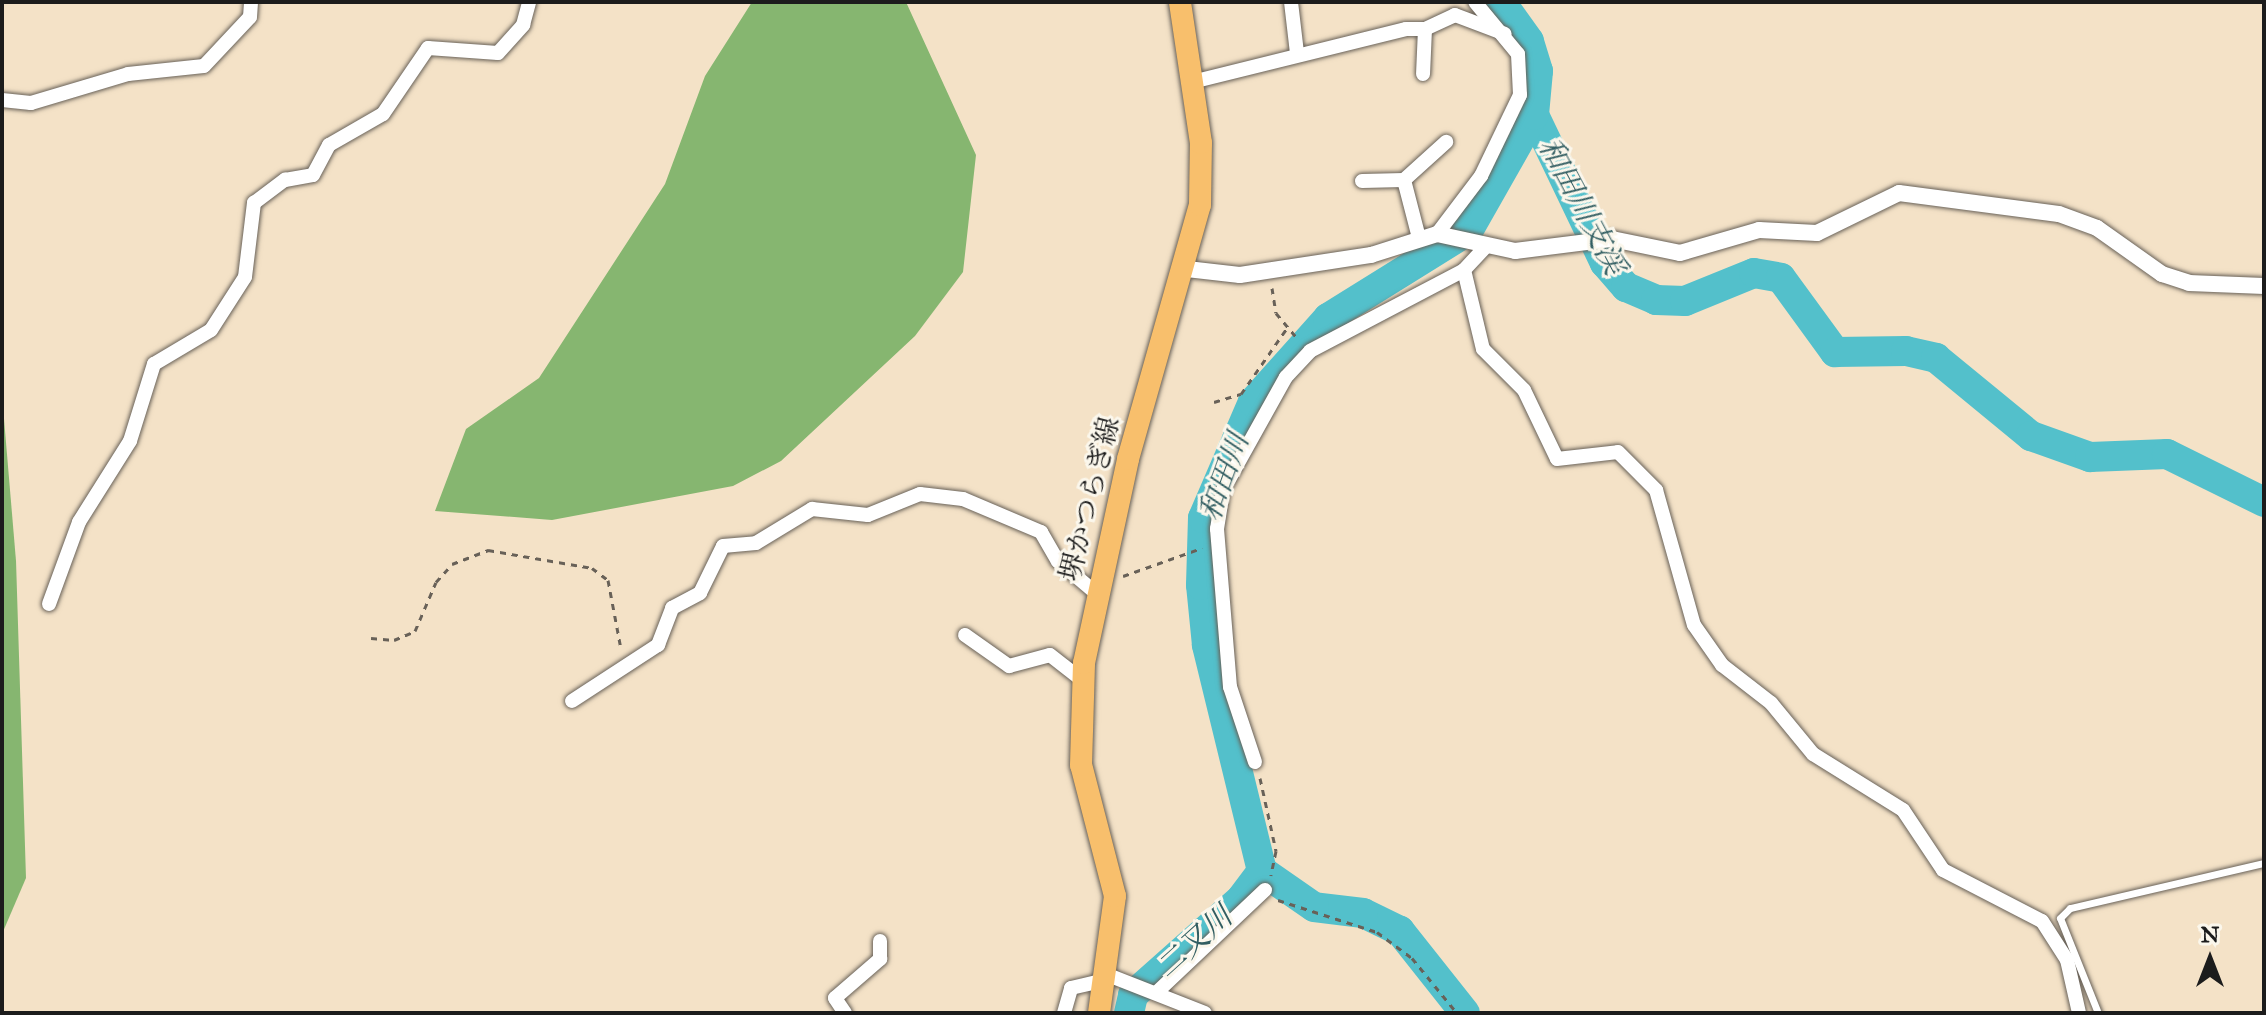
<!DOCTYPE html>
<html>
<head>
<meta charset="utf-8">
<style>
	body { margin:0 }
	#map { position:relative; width:2266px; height:1015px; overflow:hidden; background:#f4e2c7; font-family:"IM FELL Great Primer","Noto Serif JP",serif }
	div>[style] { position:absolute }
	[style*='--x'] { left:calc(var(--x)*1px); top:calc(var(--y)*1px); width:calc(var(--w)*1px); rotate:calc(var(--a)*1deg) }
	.forest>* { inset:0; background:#86b670 }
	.river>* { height:30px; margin:-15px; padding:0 15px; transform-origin:15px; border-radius:15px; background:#53c0cb }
	.path>* { height:3px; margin-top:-1.5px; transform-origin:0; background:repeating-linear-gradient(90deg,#686158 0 6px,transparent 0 12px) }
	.roads { filter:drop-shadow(0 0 2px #686158) drop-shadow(0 0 2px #686158) }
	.service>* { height:7px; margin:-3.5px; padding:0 3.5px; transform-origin:3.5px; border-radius:3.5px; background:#fff }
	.minor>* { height:14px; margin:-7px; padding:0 7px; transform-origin:7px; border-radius:7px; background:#fff }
	.tertiary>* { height:16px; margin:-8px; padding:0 8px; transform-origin:8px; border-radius:8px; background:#fff }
	.primary>* { height:22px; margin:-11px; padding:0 11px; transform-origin:11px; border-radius:11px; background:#f8bf6c }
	span { translate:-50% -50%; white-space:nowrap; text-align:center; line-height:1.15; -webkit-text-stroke:6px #fbf7ec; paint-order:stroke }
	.street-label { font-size:28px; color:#1c1c1c }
	.water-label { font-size:30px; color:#325e62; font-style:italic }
	.frame { position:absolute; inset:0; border:4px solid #1c1c1c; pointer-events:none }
	.north { position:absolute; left:2170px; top:919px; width:80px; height:80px; -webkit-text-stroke:6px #fbf7ec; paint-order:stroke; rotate:0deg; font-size:22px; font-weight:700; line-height:32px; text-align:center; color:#1c1c1c }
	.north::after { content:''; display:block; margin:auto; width:28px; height:36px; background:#1c1c1c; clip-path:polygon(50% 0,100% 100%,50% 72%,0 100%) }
</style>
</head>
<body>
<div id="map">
	<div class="forest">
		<div style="clip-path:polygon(752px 2px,906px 2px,976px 155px,963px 272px,915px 336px,781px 461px,733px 486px,552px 520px,435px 511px,466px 429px,539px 378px,665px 184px,705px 76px)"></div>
		<div style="clip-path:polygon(2px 395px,16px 561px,26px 878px,2px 934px)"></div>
	</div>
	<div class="river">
		<div style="--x:1534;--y:115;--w:164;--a:64.4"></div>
		<div style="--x:1605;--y:263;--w:32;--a:49"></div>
		<div style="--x:1626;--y:287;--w:33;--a:23"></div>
		<div style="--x:1656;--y:300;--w:29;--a:2"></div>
		<div style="--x:1685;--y:301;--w:74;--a:-22.1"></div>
		<div style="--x:1754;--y:273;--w:27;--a:10"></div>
		<div style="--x:1781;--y:278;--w:92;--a:53.9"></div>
		<div style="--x:1835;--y:352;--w:71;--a:-0.8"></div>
		<div style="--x:1906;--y:351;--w:31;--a:13"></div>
		<div style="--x:1936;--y:358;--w:123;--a:39.4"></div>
		<div style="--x:2031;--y:436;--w:63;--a:19.6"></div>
		<div style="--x:2090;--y:457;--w:77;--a:-2.2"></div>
		<div style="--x:2167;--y:454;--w:108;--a:26.3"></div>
		<div style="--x:1129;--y:1013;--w:18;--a:-77"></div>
		<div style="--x:1133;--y:995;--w:144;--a:-41.6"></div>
		<div style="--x:1241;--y:899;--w:35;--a:-53"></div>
		<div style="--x:1465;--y:1013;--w:105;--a:-128.4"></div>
		<div style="--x:1400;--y:931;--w:41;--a:-154.1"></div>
		<div style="--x:1363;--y:913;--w:49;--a:-173"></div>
		<div style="--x:1314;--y:907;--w:63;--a:-145.3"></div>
		<div style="--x:1262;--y:871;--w:233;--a:-103.7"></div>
		<div style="--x:1207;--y:645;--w:60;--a:-95.7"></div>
		<div style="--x:1201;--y:585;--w:67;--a:-88.3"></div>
		<div style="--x:1203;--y:518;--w:126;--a:-66.7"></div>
		<div style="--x:1253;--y:402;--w:113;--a:-48.2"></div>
		<div style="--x:1328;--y:318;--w:165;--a:-31.9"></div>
		<div style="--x:1468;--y:231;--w:133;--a:-60.4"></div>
		<div style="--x:1534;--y:115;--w:44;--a:-84.8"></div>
		<div style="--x:1538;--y:71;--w:31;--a:-107"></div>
		<div style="--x:1529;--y:41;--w:48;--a:-125.7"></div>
	</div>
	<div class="path">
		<div style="--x:1272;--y:288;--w:25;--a:81"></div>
		<div style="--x:1276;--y:313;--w:35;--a:50"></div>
		<div style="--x:1214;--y:402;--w:28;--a:-17"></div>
		<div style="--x:1241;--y:394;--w:80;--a:-55.1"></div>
		<div style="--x:1123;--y:576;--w:84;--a:-19.5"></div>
		<div style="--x:371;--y:638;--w:23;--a:5"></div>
		<div style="--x:394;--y:640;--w:23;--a:-23"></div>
		<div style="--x:415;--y:631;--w:53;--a:-66.8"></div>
		<div style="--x:436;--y:582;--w:24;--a:-48"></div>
		<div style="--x:452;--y:564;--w:39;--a:-21"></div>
		<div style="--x:488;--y:550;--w:106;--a:9.8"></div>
		<div style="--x:592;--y:568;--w:20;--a:37"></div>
		<div style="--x:608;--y:580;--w:70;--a:79.3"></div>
		<div style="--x:1260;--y:778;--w:75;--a:77.6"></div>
		<div style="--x:1276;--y:851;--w:25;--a:102"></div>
		<div style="--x:1278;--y:900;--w:104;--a:17.9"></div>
		<div style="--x:1377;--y:932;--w:44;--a:36.6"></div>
		<div style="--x:1412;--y:958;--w:71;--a:50.7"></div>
	</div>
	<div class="roads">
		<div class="service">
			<div style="--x:2098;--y:1013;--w:102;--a:-111.8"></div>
			<div style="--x:2060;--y:918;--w:14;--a:-45"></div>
			<div style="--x:2070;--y:908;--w:199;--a:-13.1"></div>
		</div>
		<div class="minor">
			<div style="--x:1291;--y:2;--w:51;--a:83.3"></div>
			<div style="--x:1425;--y:29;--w:33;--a:-25"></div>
			<div style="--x:1455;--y:15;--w:53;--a:20.8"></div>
			<div style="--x:1192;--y:82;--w:220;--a:-13.9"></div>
			<div style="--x:1406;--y:29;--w:19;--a:0"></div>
			<div style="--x:1425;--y:29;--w:45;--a:92.5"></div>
			<div style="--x:2;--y:100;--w:29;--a:6"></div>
			<div style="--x:31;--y:103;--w:101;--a:-16.6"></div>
			<div style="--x:128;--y:74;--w:76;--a:-6"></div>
			<div style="--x:204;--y:66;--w:67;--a:-46.8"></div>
			<div style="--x:250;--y:17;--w:15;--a:-86"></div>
			<div style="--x:1404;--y:180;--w:60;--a:75.5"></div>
			<div style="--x:1362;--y:181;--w:42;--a:-1.4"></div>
			<div style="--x:1404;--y:180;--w:57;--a:-42.1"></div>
			<div style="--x:1437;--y:234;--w:73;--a:-52.8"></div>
			<div style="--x:1481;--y:176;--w:90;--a:-64.3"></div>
			<div style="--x:1520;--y:95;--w:41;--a:-92.8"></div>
			<div style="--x:1518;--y:54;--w:67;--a:-129.6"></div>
			<div style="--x:1464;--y:270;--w:33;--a:-47"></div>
			<div style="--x:49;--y:604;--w:87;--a:-69.9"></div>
			<div style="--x:79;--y:522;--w:96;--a:-57.8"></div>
			<div style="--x:130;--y:441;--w:81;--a:-72.7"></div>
			<div style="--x:154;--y:364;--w:66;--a:-30.8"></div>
			<div style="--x:211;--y:330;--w:63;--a:-57.3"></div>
			<div style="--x:245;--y:277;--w:75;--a:-83.1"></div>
			<div style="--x:254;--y:203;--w:39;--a:-37"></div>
			<div style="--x:285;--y:180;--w:28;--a:-10"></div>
			<div style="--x:313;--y:175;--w:34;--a:-62"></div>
			<div style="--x:329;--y:145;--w:62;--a:-29.9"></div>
			<div style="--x:383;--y:114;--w:80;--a:-55.7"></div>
			<div style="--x:428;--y:48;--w:70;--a:4.1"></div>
			<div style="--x:498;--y:53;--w:38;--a:-48"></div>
			<div style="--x:523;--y:25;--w:24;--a:-75"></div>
			<div style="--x:965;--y:635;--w:54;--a:35.2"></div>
			<div style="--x:1009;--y:666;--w:42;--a:-15"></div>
			<div style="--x:1050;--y:655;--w:41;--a:38"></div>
			<div style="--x:572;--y:701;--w:103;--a:-33.1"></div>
			<div style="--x:658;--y:645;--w:40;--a:-69"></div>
			<div style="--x:672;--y:608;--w:32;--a:-28"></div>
			<div style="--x:700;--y:593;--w:52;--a:-63.9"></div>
			<div style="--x:723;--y:546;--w:33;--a:-5"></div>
			<div style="--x:756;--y:543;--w:66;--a:-31.3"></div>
			<div style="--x:812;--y:509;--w:56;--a:6.1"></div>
			<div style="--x:868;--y:515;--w:56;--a:-22"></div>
			<div style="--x:920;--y:494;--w:43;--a:6.6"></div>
			<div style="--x:963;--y:499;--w:85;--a:22.9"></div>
			<div style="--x:1041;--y:532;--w:34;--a:60"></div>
			<div style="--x:1058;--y:561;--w:51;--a:40.2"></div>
			<div style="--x:1255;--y:762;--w:79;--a:-108.4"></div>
			<div style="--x:1230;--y:687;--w:159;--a:-94.7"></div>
			<div style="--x:1217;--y:529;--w:39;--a:-81"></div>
			<div style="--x:1223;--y:490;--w:129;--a:-60.9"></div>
			<div style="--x:1286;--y:377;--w:35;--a:-47"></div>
			<div style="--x:1310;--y:351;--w:174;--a:-27.7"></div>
			<div style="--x:1464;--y:270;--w:81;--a:76.5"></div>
			<div style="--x:1483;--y:349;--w:58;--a:45"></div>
			<div style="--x:1524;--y:390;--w:76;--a:64.4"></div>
			<div style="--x:1557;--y:459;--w:61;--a:-6.5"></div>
			<div style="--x:1618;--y:452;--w:54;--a:45"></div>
			<div style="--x:1656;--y:490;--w:140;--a:74.3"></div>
			<div style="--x:1694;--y:625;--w:49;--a:55"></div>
			<div style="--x:1722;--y:665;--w:62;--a:37.8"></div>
			<div style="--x:1771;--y:703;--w:66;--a:50.5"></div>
			<div style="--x:1813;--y:754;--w:106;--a:31.9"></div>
			<div style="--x:1903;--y:810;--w:72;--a:56.3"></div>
			<div style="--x:1943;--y:870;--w:111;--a:27.3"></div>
			<div style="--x:2042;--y:921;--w:46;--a:57.3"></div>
			<div style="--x:2067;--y:960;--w:54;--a:77.2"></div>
			<div style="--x:1108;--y:975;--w:104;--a:21.4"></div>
			<div style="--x:1156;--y:993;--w:150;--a:-43.4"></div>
			<div style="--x:845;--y:1013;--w:18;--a:-124"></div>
			<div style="--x:835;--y:998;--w:60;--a:-40.9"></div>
			<div style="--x:880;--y:959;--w:18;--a:-90"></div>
			<div style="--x:1064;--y:1013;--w:26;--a:-74"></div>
			<div style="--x:1071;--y:988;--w:36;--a:-13"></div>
		</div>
		<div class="tertiary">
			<div style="--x:1187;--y:269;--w:53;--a:6.5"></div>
			<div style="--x:1240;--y:275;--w:133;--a:-8.7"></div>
			<div style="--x:1371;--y:255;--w:69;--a:-17.7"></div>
			<div style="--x:1437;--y:234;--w:80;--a:12.3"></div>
			<div style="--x:1515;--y:251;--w:98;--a:-7.1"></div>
			<div style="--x:1612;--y:239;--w:69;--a:11.6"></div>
			<div style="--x:1680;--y:253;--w:82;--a:-16.2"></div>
			<div style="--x:1759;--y:230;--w:58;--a:3"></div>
			<div style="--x:1817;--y:233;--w:91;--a:-26"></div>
			<div style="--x:1899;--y:193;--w:161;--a:7.5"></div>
			<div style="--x:2059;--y:214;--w:40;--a:20.2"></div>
			<div style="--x:2097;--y:228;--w:80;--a:35.3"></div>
			<div style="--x:2162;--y:274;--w:28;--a:18"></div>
			<div style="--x:2189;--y:283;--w:75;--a:2.3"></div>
		</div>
		<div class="primary">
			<div style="--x:1099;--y:1013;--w:118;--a:-82.2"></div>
			<div style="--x:1115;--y:896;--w:135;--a:-104.5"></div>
			<div style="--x:1081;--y:765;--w:102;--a:-88.3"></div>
			<div style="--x:1084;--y:663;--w:209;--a:-77.8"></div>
			<div style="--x:1128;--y:459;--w:264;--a:-74.2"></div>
			<div style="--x:1200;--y:205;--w:62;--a:-89.1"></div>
			<div style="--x:1201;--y:143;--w:143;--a:-98.5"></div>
		</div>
	</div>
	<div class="street-label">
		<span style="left:1090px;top:499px;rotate:-76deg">堺かつらぎ線</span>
	</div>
	<div class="water-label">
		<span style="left:1582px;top:206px;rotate:62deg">和田川支渓</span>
		<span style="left:1224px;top:477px;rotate:-70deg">和田川</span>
		<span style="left:1194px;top:942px;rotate:-42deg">二又川</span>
	</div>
	<div class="frame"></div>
	<div class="north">N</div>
</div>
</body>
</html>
